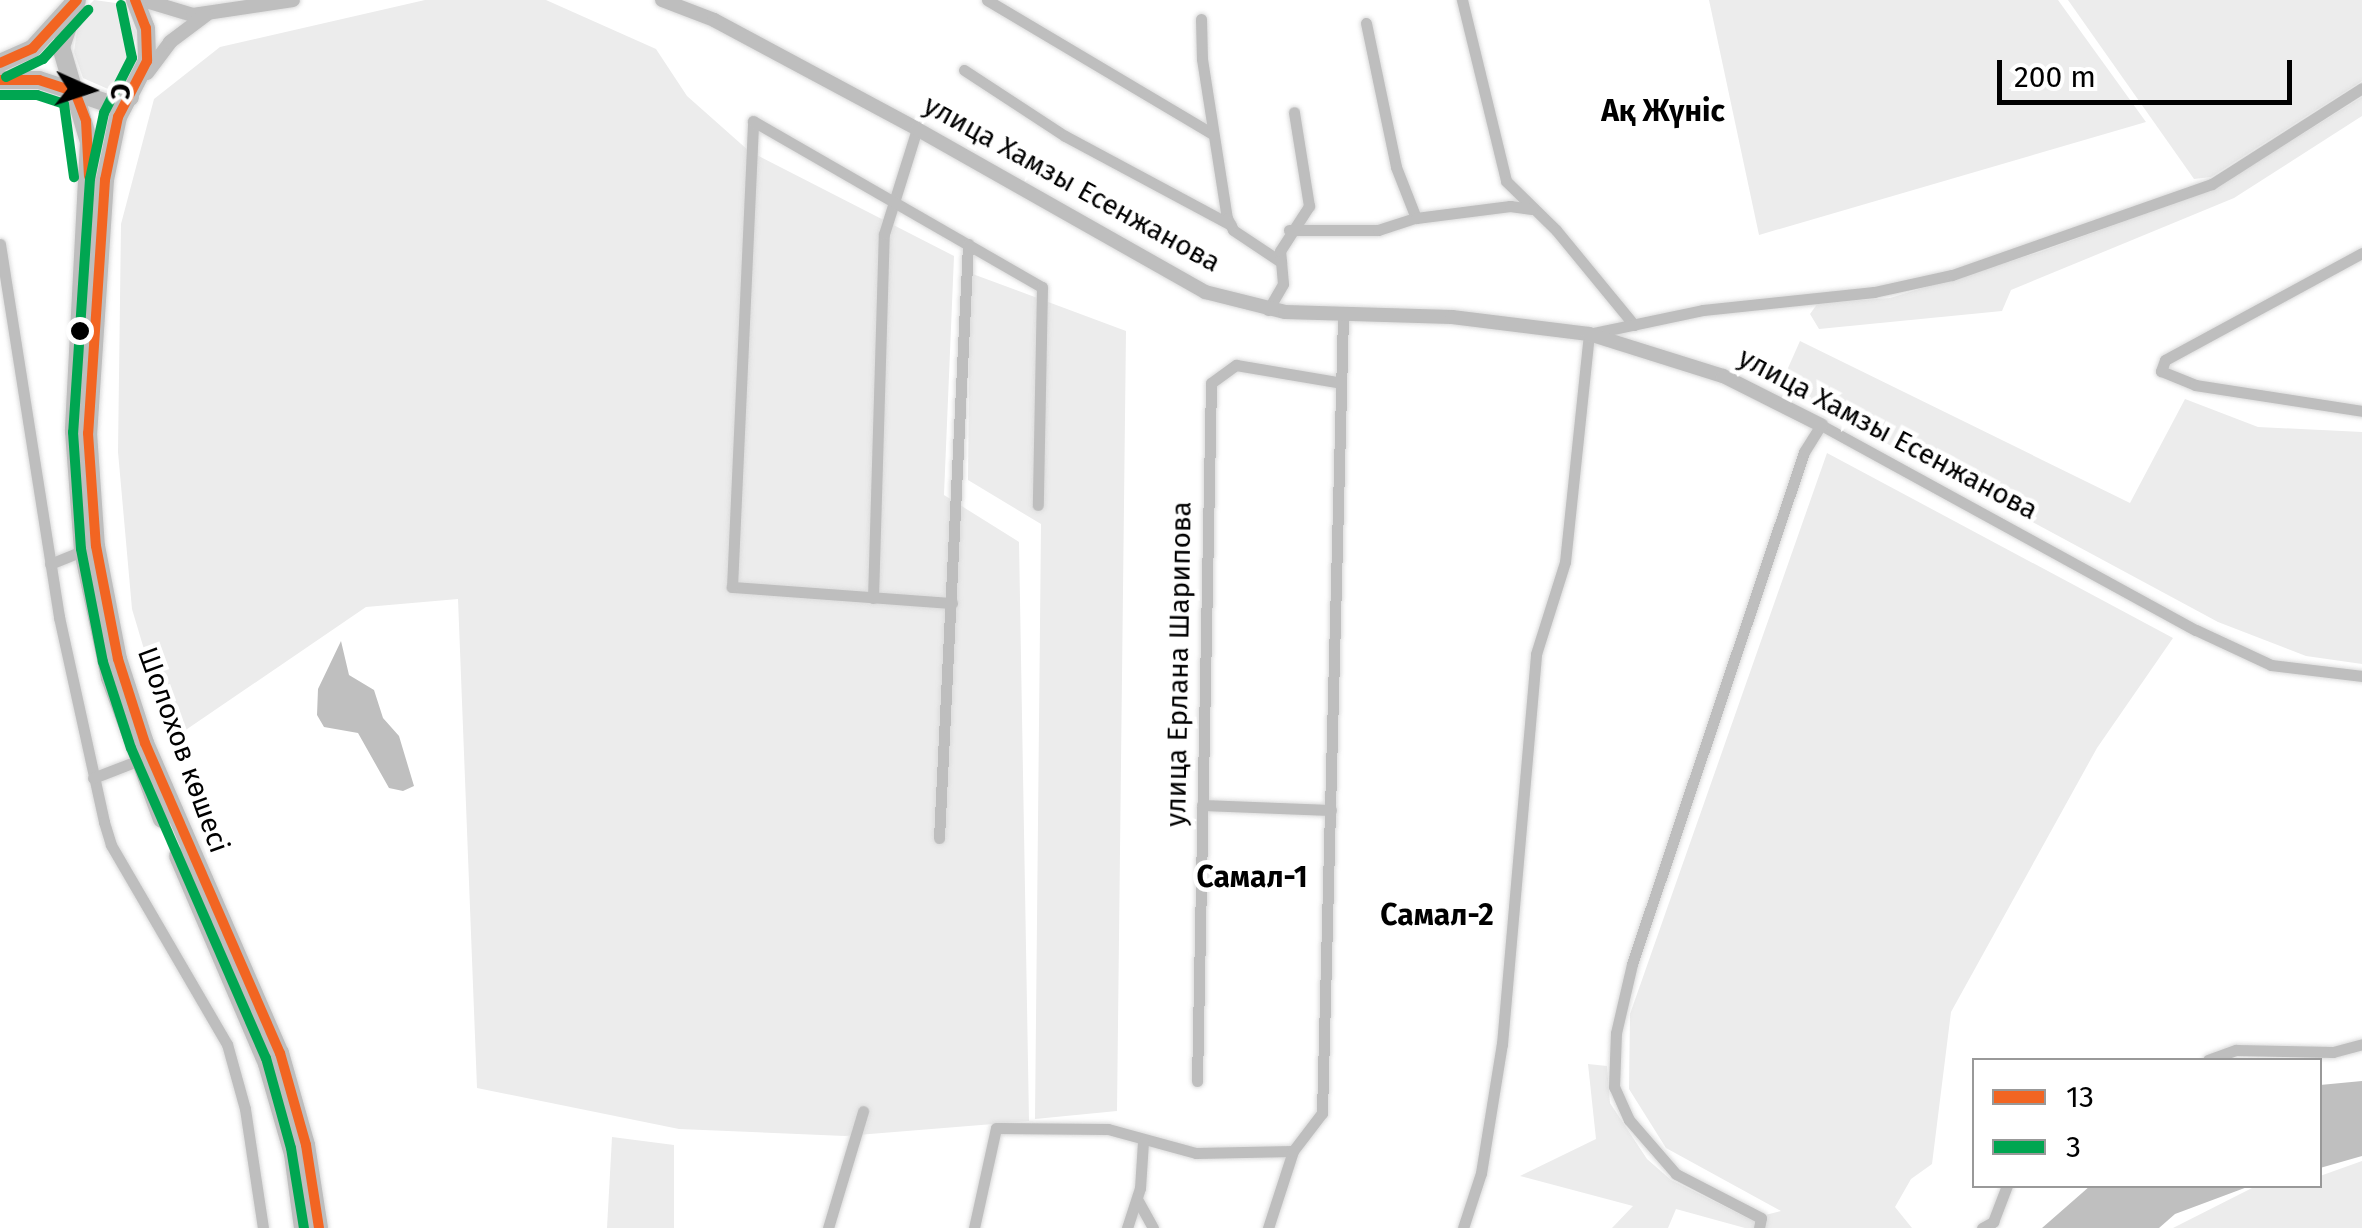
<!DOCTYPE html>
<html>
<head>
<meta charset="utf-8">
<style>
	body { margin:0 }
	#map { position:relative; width:2362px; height:1228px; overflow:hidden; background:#fff; font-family:"Fira Sans",sans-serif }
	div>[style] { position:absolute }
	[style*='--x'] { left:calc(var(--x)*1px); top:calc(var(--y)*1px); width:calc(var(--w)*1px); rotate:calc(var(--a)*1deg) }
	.green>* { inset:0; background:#ececec }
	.water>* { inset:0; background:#bfbfbf }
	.roads { filter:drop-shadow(0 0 2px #dbdbdb) drop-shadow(0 0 2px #dbdbdb) }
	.minor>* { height:11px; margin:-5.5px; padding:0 5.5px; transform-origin:5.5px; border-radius:5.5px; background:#bebebe }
	.tertiary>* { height:14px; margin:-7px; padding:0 7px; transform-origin:7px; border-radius:7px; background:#bebebe }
	.primary>* { height:18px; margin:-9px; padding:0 9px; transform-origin:9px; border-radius:9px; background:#bebebe }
	.trunk>* { height:18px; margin:-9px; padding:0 9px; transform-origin:9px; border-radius:9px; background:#bebebe }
	.bus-1>* { height:10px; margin:-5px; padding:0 5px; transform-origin:5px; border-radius:5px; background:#f26522 }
	.bus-2>* { height:10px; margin:-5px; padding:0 5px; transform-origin:5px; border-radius:5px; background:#00a651 }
	.dots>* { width:28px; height:28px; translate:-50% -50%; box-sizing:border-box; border:5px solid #fff; border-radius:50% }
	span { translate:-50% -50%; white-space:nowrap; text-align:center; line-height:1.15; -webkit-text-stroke:9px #fff; paint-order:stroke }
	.street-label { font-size:28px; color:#000 }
	.neighbourhood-label { font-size:30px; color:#000; font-weight:700 }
	.legend { position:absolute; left:1972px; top:1058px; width:350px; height:130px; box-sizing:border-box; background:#fff; border:2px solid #999; margin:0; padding:12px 18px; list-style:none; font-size:30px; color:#000 }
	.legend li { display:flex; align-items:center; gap:20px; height:50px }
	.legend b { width:50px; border:2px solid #999 }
	.north { position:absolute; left:40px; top:40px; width:100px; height:100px; -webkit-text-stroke:8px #fff; paint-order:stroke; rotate:93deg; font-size:28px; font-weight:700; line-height:40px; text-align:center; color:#000 }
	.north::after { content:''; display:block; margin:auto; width:35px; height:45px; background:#000; clip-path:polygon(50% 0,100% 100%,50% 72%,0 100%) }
	.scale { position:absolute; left:1997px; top:60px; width:295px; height:45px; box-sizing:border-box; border:5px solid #000; border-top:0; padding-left:12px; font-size:30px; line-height:35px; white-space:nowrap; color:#000; -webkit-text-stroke:8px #fff; paint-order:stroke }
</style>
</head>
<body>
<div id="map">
	<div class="green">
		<div style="clip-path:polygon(94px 0,123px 4px,136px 32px,131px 66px,108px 89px,83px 78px,74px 52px,79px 16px)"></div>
		<div style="clip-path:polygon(425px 0,546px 0,656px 49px,687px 96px,749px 151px,954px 256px,944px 495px,1019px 542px,1029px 1121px,845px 1136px,679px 1129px,477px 1088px,458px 599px,366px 607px,171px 740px,132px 609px,118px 452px,121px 224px,154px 99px,220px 47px)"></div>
		<div style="clip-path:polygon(1709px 0,2058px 0,2146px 122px,1759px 235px)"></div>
		<div style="clip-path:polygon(2068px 0,2362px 0,2362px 81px,2211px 177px,2194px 179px)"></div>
		<div style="clip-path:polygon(2362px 97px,2362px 116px,2234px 198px,2011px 290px,2002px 311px,1819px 329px,1810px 314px,1818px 303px,1890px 298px,2040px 252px,2215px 188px)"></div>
		<div style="clip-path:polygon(970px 273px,1126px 331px,1117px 1111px,1035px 1119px,1041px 524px,968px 480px)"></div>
		<div style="clip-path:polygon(1800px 341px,2130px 503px,2185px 399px,2258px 427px,2362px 432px,2362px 664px,2306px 656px,2218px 622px,1780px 386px)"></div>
		<div style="clip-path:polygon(1827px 453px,2173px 638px,2097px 748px,1951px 1012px,1932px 1164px,1911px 1179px,1895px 1207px,1912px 1228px,1745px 1228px,1676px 1209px,1668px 1228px,1612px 1228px,1633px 1206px,1520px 1176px,1596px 1139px,1588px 1064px,1607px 1066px,1610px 1103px,1647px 1159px,1671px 1180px,1750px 1219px,1781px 1211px,1666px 1148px,1629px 1089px,1630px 1014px)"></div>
		<div style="clip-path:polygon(612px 1137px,674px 1145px,674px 1228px,607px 1228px)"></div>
		<div style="clip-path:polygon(2362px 1161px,2362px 1228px,2173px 1228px,2256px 1186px,2320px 1186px,2320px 1176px)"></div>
	</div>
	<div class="water">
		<div style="clip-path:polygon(341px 641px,349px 675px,374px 690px,383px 718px,399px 736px,414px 786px,403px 791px,389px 788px,358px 733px,324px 727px,317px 715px,318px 689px)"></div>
		<div style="clip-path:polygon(2362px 1081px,2362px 1156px,2320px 1168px,2320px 1085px)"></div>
		<div style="clip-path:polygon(2090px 1186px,2250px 1186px,2175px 1214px,2159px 1228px,2042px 1228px)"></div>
	</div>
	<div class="roads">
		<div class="minor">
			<div style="--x:987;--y:0;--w:263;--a:30.7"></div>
			<div style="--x:1462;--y:0;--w:186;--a:76.3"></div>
			<div style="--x:1506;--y:181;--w:70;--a:44.4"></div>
			<div style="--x:1556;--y:230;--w:123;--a:50.6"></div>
			<div style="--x:1201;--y:19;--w:40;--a:88.6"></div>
			<div style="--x:1202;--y:59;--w:161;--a:81.1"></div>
			<div style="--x:1227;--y:218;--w:13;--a:63"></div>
			<div style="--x:1233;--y:230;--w:58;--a:33.7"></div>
			<div style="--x:1366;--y:23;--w:147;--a:78.2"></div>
			<div style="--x:1396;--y:167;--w:55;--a:68.6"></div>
			<div style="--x:964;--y:70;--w:121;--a:33.2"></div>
			<div style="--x:1065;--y:136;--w:188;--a:28.2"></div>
			<div style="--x:1289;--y:230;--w:89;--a:0"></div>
			<div style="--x:1378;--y:230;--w:40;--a:-18"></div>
			<div style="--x:1416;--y:218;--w:95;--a:-7.3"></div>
			<div style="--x:1510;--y:206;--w:22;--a:8"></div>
			<div style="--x:0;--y:244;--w:378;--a:81"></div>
			<div style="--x:59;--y:617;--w:210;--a:77.6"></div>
			<div style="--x:104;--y:822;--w:24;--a:73"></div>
			<div style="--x:111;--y:845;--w:230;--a:59.8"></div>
			<div style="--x:227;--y:1044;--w:67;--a:74.5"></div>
			<div style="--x:245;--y:1109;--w:120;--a:81.4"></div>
			<div style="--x:2362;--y:253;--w:224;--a:151.5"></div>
			<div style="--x:2165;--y:360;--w:12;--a:110"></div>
			<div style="--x:2161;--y:371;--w:37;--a:22"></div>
			<div style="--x:2195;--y:385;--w:169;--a:8.8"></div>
			<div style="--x:1268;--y:310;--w:30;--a:-60"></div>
			<div style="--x:1283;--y:284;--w:33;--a:-95"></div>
			<div style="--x:1280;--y:251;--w:54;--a:-57.2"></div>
			<div style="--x:1309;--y:206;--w:95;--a:-99.1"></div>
			<div style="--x:50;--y:564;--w:35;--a:-22"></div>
			<div style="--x:873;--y:598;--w:364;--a:-88.3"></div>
			<div style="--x:884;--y:234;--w:110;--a:-72.6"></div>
			<div style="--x:952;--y:603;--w:221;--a:-175.8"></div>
			<div style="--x:732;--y:587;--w:466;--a:-87.4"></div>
			<div style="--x:753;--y:121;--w:333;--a:29.9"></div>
			<div style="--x:1042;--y:287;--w:218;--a:91.1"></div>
			<div style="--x:93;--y:778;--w:53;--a:-21.2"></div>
			<div style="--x:1202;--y:805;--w:129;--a:2.2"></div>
			<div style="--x:939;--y:838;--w:595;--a:-87.2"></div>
			<div style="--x:2208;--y:1060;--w:30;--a:-20"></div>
			<div style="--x:2236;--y:1050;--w:97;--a:1.2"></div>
			<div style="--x:2333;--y:1052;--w:30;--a:-15"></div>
			<div style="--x:1197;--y:1081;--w:698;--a:-88.85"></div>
			<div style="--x:1211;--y:383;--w:31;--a:-36"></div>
			<div style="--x:1236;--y:365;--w:102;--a:9.6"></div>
			<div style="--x:1137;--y:1199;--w:33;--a:61"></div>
			<div style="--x:828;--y:1228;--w:122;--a:-73.3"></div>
			<div style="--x:974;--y:1228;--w:102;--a:-77.6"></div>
			<div style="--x:996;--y:1128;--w:112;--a:0.5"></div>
			<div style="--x:1108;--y:1129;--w:91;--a:15.3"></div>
			<div style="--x:1196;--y:1153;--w:97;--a:-1.2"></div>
			<div style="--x:1127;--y:1228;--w:42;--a:-72"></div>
			<div style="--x:1140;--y:1188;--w:46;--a:-86.3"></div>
			<div style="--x:1268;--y:1228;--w:81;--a:-72"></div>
			<div style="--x:1293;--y:1151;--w:48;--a:-52.7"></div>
			<div style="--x:1322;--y:1113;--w:799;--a:-88.49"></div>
			<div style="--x:1463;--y:1228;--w:58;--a:-71.9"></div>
			<div style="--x:1481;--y:1173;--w:131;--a:-80.8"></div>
			<div style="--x:1502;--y:1044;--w:391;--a:-85"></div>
			<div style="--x:1536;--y:654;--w:96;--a:-72.5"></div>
			<div style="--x:1565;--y:562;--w:229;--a:-84"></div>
			<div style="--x:1589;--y:334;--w:116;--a:-11.9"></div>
			<div style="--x:1703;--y:310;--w:172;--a:-6"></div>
			<div style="--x:1874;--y:292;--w:80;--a:-12.3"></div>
			<div style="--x:1952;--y:275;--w:275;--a:-19.3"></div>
			<div style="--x:2212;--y:184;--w:178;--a:-32.6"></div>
			<div style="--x:1759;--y:1228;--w:10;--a:-79"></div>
			<div style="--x:1761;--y:1218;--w:96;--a:-152.6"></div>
			<div style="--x:1676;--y:1174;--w:72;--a:-131"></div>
			<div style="--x:1629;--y:1120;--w:36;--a:-114"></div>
			<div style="--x:1614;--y:1087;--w:54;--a:-87.9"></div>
			<div style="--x:1616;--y:1033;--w:71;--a:-76.9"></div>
			<div style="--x:1632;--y:964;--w:540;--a:-71.43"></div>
			<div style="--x:1804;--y:452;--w:32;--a:-58"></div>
			<div style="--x:1821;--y:425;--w:427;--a:28.7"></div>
			<div style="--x:2196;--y:630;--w:83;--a:25"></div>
			<div style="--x:2271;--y:665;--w:92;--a:6.9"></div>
			<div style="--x:1982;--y:1228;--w:13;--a:-29"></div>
			<div style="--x:1993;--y:1222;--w:39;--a:-69"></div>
		</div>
		<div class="tertiary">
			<div style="--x:143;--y:0;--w:52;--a:16.7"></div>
			<div style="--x:193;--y:15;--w:101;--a:-8.5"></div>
			<div style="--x:662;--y:0;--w:56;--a:21"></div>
			<div style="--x:714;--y:20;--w:230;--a:28.2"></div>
			<div style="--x:917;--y:129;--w:331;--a:29.5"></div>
			<div style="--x:1205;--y:292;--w:82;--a:14"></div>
			<div style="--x:1285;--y:312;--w:167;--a:1.7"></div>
			<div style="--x:1452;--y:317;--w:138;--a:7.1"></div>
			<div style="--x:1589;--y:334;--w:140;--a:17.4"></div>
			<div style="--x:1723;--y:376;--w:110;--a:26.6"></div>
			<div style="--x:147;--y:73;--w:39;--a:-53"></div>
			<div style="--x:170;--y:42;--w:45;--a:-36.9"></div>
		</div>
		<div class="primary">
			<div style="--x:0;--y:63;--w:36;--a:-24"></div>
			<div style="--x:33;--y:48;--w:59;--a:-47.7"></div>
			<div style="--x:0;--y:80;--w:39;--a:0"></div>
			<div style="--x:39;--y:80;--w:38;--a:18"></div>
		</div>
		<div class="trunk">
			<div style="--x:77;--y:0;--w:50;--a:108.8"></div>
			<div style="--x:61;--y:47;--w:99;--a:73.6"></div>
			<div style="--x:89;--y:142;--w:289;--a:93"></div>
			<div style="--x:74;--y:431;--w:120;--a:85.7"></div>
			<div style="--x:83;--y:551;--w:130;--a:78"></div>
			<div style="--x:110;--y:678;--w:150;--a:69.8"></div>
			<div style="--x:135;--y:0;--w:30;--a:69"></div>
			<div style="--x:146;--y:28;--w:33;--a:88"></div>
			<div style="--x:147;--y:61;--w:63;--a:117.4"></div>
			<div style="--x:118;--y:117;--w:64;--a:101.7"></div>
			<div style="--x:105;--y:180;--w:254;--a:93.8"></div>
			<div style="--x:88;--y:433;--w:113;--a:86"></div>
			<div style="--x:96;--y:546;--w:115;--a:79"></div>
			<div style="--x:118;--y:659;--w:88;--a:72.2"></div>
			<div style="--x:145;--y:743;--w:338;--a:66.5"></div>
			<div style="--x:280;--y:1053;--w:96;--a:74.2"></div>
			<div style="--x:306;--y:1145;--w:84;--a:81.1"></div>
			<div style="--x:75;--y:92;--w:36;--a:19"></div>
			<div style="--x:109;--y:104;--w:22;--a:-18"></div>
			<div style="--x:178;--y:856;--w:226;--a:66.8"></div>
			<div style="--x:267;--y:1064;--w:94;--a:73.9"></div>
			<div style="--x:293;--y:1154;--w:75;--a:82.3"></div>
		</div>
	</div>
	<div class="bus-1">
		<div style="--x:135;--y:0;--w:30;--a:69"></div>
		<div style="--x:146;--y:28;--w:33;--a:88"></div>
		<div style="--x:147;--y:61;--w:63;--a:117.4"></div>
		<div style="--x:118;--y:117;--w:64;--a:101.7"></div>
		<div style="--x:105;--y:180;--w:254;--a:93.8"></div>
		<div style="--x:88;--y:433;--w:113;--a:86"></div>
		<div style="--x:96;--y:546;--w:115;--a:79"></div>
		<div style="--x:118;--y:659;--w:88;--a:72.2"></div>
		<div style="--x:145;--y:743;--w:338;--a:66.5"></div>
		<div style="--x:280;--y:1053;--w:96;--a:74.2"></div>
		<div style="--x:306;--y:1145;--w:84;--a:81.1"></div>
		<div style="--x:0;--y:63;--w:36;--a:-24"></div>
		<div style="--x:33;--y:48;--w:65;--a:-47.5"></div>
		<div style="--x:0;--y:80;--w:39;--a:0"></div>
		<div style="--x:39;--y:80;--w:38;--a:18"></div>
		<div style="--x:75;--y:92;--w:31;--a:69"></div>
		<div style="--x:86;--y:121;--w:55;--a:86.9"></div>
	</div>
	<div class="bus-2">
		<div style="--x:121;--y:5;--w:54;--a:78.3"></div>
		<div style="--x:132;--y:58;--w:62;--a:117"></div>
		<div style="--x:104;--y:113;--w:67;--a:102"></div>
		<div style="--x:90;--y:179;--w:254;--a:93.8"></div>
		<div style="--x:73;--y:432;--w:117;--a:86.1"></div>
		<div style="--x:81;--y:549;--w:115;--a:79"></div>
		<div style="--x:103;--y:662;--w:90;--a:72"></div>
		<div style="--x:131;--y:748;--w:338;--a:66.5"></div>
		<div style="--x:266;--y:1058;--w:93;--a:74.5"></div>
		<div style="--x:291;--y:1148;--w:81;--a:80.8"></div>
		<div style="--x:6;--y:77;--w:41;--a:-25.9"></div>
		<div style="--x:43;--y:59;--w:67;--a:-47.4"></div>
		<div style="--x:0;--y:95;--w:37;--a:0"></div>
		<div style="--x:37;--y:95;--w:28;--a:18"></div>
		<div style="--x:64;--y:104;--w:74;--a:82.2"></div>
	</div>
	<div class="dots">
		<div style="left:80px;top:331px;background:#000"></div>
	</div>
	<div class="street-label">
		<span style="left:1072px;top:184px;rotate:29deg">улица Хамзы Есенжанова</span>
		<span style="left:1888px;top:434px;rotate:28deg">улица Хамзы Есенжанова</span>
		<span style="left:1179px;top:664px;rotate:-89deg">улица Ерлана Шарипова</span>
		<span style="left:183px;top:750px;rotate:70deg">Шолохов көшесі</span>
	</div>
	<div class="neighbourhood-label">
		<span style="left:1663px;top:111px">Ақ Жүніс</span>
		<span style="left:1252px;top:877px">Самал-1</span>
		<span style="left:1437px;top:915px">Самал-2</span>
	</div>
	<ul class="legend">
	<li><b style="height:12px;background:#f26522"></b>13</li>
	<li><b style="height:12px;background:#00a651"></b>3</li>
	</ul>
	<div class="north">С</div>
	<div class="scale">200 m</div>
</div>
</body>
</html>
